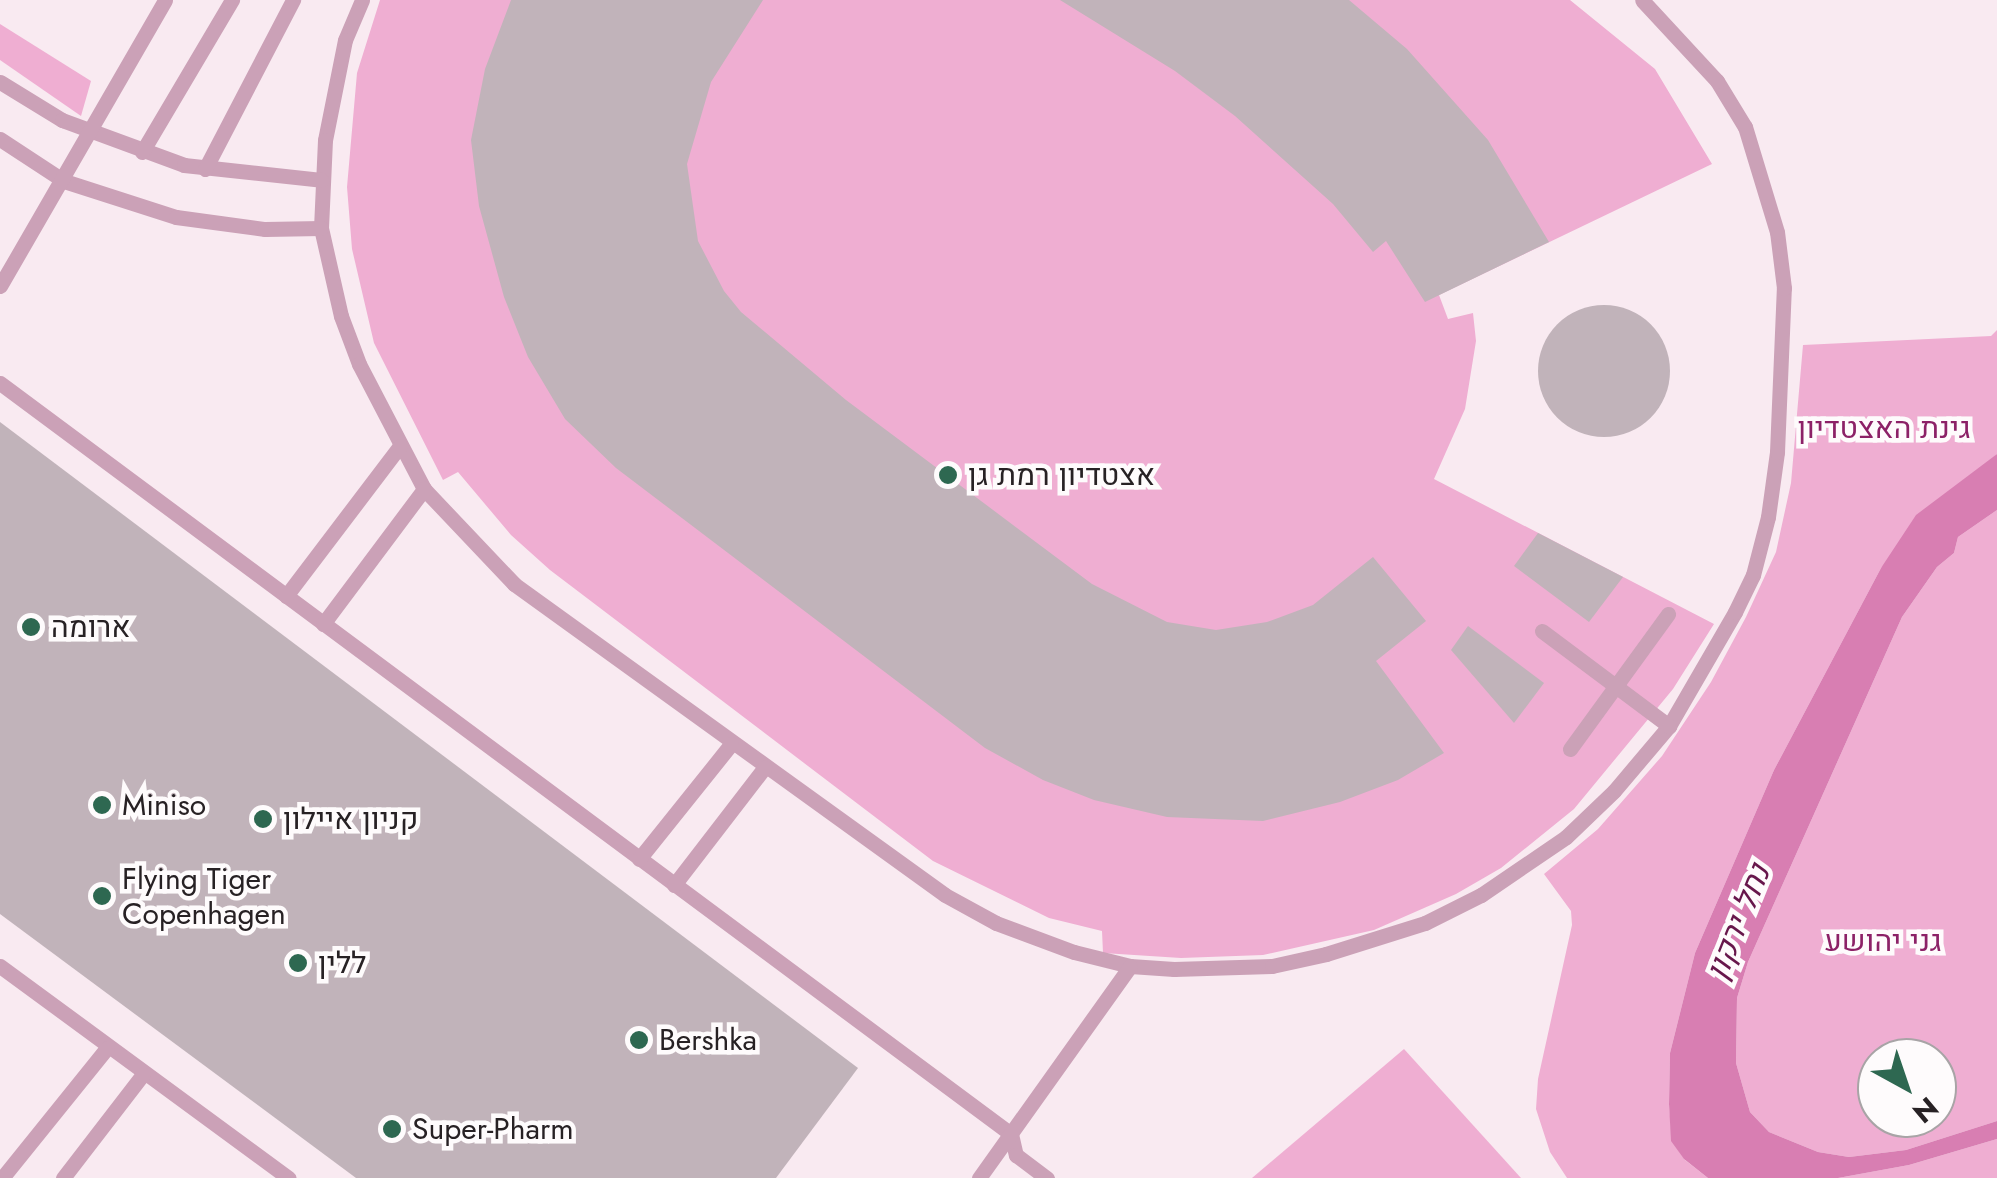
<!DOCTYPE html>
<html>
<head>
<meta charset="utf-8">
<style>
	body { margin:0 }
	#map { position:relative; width:1997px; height:1178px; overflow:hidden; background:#f9eaf1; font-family:Jost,Heebo,sans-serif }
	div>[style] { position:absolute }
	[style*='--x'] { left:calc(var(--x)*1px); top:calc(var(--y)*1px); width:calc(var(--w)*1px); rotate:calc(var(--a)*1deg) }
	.green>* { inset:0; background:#efaed2 }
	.water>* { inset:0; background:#d87eb2 }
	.building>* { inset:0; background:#c1b3ba }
	.round { border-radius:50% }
	.lane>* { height:15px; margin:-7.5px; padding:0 7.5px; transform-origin:7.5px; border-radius:7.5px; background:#cba1b7 }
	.dots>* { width:28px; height:28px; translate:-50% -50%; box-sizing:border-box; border:5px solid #fefbfc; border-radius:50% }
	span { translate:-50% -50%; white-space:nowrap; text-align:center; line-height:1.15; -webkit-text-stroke:9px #fefbfc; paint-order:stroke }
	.park-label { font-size:30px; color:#8c2167 }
	.poi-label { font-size:30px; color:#272124 }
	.left { translate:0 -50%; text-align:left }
	.water-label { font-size:32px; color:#67164b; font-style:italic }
	.north { position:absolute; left:1857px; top:1038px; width:100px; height:100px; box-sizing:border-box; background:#fefbfc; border:2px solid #a8a4a6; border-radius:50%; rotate:140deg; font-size:28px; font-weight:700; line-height:40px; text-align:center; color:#272124 }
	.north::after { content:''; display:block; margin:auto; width:35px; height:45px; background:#2e6851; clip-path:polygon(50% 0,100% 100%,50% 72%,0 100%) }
</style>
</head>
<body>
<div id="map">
	<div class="green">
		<div style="clip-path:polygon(380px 0,1570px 0,1655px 69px,1712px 164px,1439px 295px,1448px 319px,1473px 313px,1476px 341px,1465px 409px,1434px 479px,1714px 624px,1673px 689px,1574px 809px,1501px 868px,1456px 894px,1374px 930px,1263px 955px,1181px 958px,1103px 953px,1102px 931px,1049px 918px,933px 861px,550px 570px,511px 535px,458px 472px,443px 480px,374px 343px,352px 249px,347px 187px,357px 73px)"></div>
		<div style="clip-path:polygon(0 24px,91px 81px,81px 116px,0 60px)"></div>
		<div style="clip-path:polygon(1997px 330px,1997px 454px,1881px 568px,1774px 770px,1695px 953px,1670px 1053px,1669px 1104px,1672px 1141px,1685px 1160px,1708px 1178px,1567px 1178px,1550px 1152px,1536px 1109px,1538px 1079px,1572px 925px,1571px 911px,1544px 874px,1598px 829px,1662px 756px,1711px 682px,1746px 617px,1776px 552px,1791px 483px,1803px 345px,1991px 336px)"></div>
		<div style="clip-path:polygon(evenodd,1997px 510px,1997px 1121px,1906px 1150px,1849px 1157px,1818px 1152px,1769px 1132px,1750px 1112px,1736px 1063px,1737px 998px,1748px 962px,1902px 617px,1937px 567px,1954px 553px,1958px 537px,1997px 510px,1877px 1058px,1937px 1058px,1937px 1118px,1877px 1118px,1877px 1058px)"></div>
		<div style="clip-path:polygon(1404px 1049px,1521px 1178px,1252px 1178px)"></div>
		<div style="clip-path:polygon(1997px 1139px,1997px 1178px,1838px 1178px,1909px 1165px)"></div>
	</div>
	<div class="water">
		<div style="clip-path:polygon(1997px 454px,1997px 510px,1958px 537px,1954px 553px,1937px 567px,1902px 617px,1748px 962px,1737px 998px,1736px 1063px,1750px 1112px,1769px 1132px,1818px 1152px,1849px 1157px,1906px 1150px,1997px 1121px,1997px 1139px,1909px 1165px,1838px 1178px,1708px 1178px,1684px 1159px,1671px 1141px,1669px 1104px,1670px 1053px,1695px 953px,1774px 770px,1881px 568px,1916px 515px)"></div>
	</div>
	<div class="building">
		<div style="clip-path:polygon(511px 0,763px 0,711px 82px,687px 164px,698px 241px,724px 291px,741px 312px,846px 400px,1092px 584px,1167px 622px,1216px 630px,1267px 622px,1313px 605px,1373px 557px,1426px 621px,1376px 661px,1444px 753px,1398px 780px,1340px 802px,1263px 821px,1167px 817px,1094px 800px,1043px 780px,985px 748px,616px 468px,565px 419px,528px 357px,504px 297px,479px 206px,471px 140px,485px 69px)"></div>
		<div style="clip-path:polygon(1060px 0,1349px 0,1407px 49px,1488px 140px,1549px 242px,1425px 302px,1386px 241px,1373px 252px,1333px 204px,1235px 116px,1175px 71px)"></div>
		<div class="round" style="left:1538px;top:305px;width:132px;height:132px"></div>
		<div style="clip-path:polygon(0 422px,858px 1068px,776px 1178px,356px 1178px,0 914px)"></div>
		<div style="clip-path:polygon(1538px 533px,1623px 577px,1589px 622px,1514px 566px)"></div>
		<div style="clip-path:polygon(1468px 626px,1544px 683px,1514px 723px,1451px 650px)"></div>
	</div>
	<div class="lane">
		<div style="--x:362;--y:0;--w:43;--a:113"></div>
		<div style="--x:345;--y:40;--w:102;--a:101.3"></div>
		<div style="--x:325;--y:140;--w:88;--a:92.6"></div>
		<div style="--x:321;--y:228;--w:90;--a:77.2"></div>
		<div style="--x:341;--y:316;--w:51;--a:69.4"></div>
		<div style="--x:359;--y:364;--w:141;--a:62.5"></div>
		<div style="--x:424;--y:489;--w:131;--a:46.5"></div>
		<div style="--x:514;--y:584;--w:531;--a:35.81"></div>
		<div style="--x:945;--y:895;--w:58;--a:28.8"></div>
		<div style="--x:996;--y:923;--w:83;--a:20.4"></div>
		<div style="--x:1074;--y:952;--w:58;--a:14"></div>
		<div style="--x:1130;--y:966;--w:44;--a:3.9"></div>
		<div style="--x:1174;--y:969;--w:98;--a:-1.8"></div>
		<div style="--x:1272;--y:966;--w:55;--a:-12.5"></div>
		<div style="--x:1326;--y:954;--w:104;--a:-17.4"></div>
		<div style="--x:1425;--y:923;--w:63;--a:-26.6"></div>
		<div style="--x:1481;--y:895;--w:103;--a:-34.3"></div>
		<div style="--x:1566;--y:837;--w:66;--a:-43.8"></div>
		<div style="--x:1614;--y:791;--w:85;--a:-49.8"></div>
		<div style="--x:1669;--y:726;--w:132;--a:-59.9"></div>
		<div style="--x:1735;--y:612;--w:41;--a:-64.1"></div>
		<div style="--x:1753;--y:575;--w:60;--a:-75.5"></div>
		<div style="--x:1768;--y:517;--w:66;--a:-82.1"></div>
		<div style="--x:1777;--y:452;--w:164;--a:-87.6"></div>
		<div style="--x:1784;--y:288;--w:56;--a:-97.1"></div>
		<div style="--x:1777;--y:232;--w:110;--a:-106.9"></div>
		<div style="--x:1745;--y:127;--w:54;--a:-121.3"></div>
		<div style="--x:1717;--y:81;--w:110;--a:-132.8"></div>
		<div style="--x:0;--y:82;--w:73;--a:31.5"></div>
		<div style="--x:62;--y:120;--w:130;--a:20.2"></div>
		<div style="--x:184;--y:165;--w:138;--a:6.2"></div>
		<div style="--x:0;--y:139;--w:77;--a:33.3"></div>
		<div style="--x:64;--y:181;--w:118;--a:17.8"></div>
		<div style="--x:176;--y:217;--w:90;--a:7.7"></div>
		<div style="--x:265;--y:229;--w:56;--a:-1"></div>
		<div style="--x:142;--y:152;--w:177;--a:-59.4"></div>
		<div style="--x:205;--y:169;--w:191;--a:-62.5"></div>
		<div style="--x:0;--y:286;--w:330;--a:-60"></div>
		<div style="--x:0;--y:383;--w:1259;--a:36.61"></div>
		<div style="--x:1011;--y:1134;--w:22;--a:77"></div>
		<div style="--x:1016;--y:1155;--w:39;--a:37"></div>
		<div style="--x:286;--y:596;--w:188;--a:-52.8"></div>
		<div style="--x:323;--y:624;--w:169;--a:-53.2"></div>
		<div style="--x:1542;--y:631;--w:159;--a:36.8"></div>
		<div style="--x:1570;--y:749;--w:167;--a:-54"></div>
		<div style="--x:639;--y:859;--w:147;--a:-51.3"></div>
		<div style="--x:674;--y:885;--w:148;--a:-52.4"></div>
		<div style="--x:0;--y:966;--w:358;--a:36.3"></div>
		<div style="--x:2;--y:1178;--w:167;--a:-51.1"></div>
		<div style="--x:63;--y:1178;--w:131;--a:-52.4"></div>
		<div style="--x:979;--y:1178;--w:260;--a:-54.5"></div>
	</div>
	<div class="dots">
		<div style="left:948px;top:475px;background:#2e6851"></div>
		<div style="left:31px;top:627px;background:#2e6851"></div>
		<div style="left:102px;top:805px;background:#2e6851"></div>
		<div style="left:263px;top:819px;background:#2e6851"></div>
		<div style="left:102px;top:896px;background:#2e6851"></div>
		<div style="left:298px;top:963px;background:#2e6851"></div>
		<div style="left:639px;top:1040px;background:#2e6851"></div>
		<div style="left:392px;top:1129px;background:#2e6851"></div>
	</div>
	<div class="park-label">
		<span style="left:1884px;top:428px">גינת האצטדיון</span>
		<span style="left:1883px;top:941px">גני יהושע</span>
	</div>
	<div class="poi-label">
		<span class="left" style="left:968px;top:475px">אצטדיון רמת גן</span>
		<span class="left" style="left:51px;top:627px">ארומה</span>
		<span class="left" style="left:122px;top:805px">Miniso</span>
		<span class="left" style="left:283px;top:819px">קניון איילון</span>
		<span class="left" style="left:122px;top:896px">Flying Tiger<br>Copenhagen</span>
		<span class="left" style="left:318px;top:963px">ללין</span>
		<span class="left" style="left:659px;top:1040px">Bershka</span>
		<span class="left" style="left:412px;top:1129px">Super-Pharm</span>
	</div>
	<div class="water-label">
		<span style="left:1738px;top:922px;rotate:-68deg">נחל ירקון</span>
	</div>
	<div class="north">N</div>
</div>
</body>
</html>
